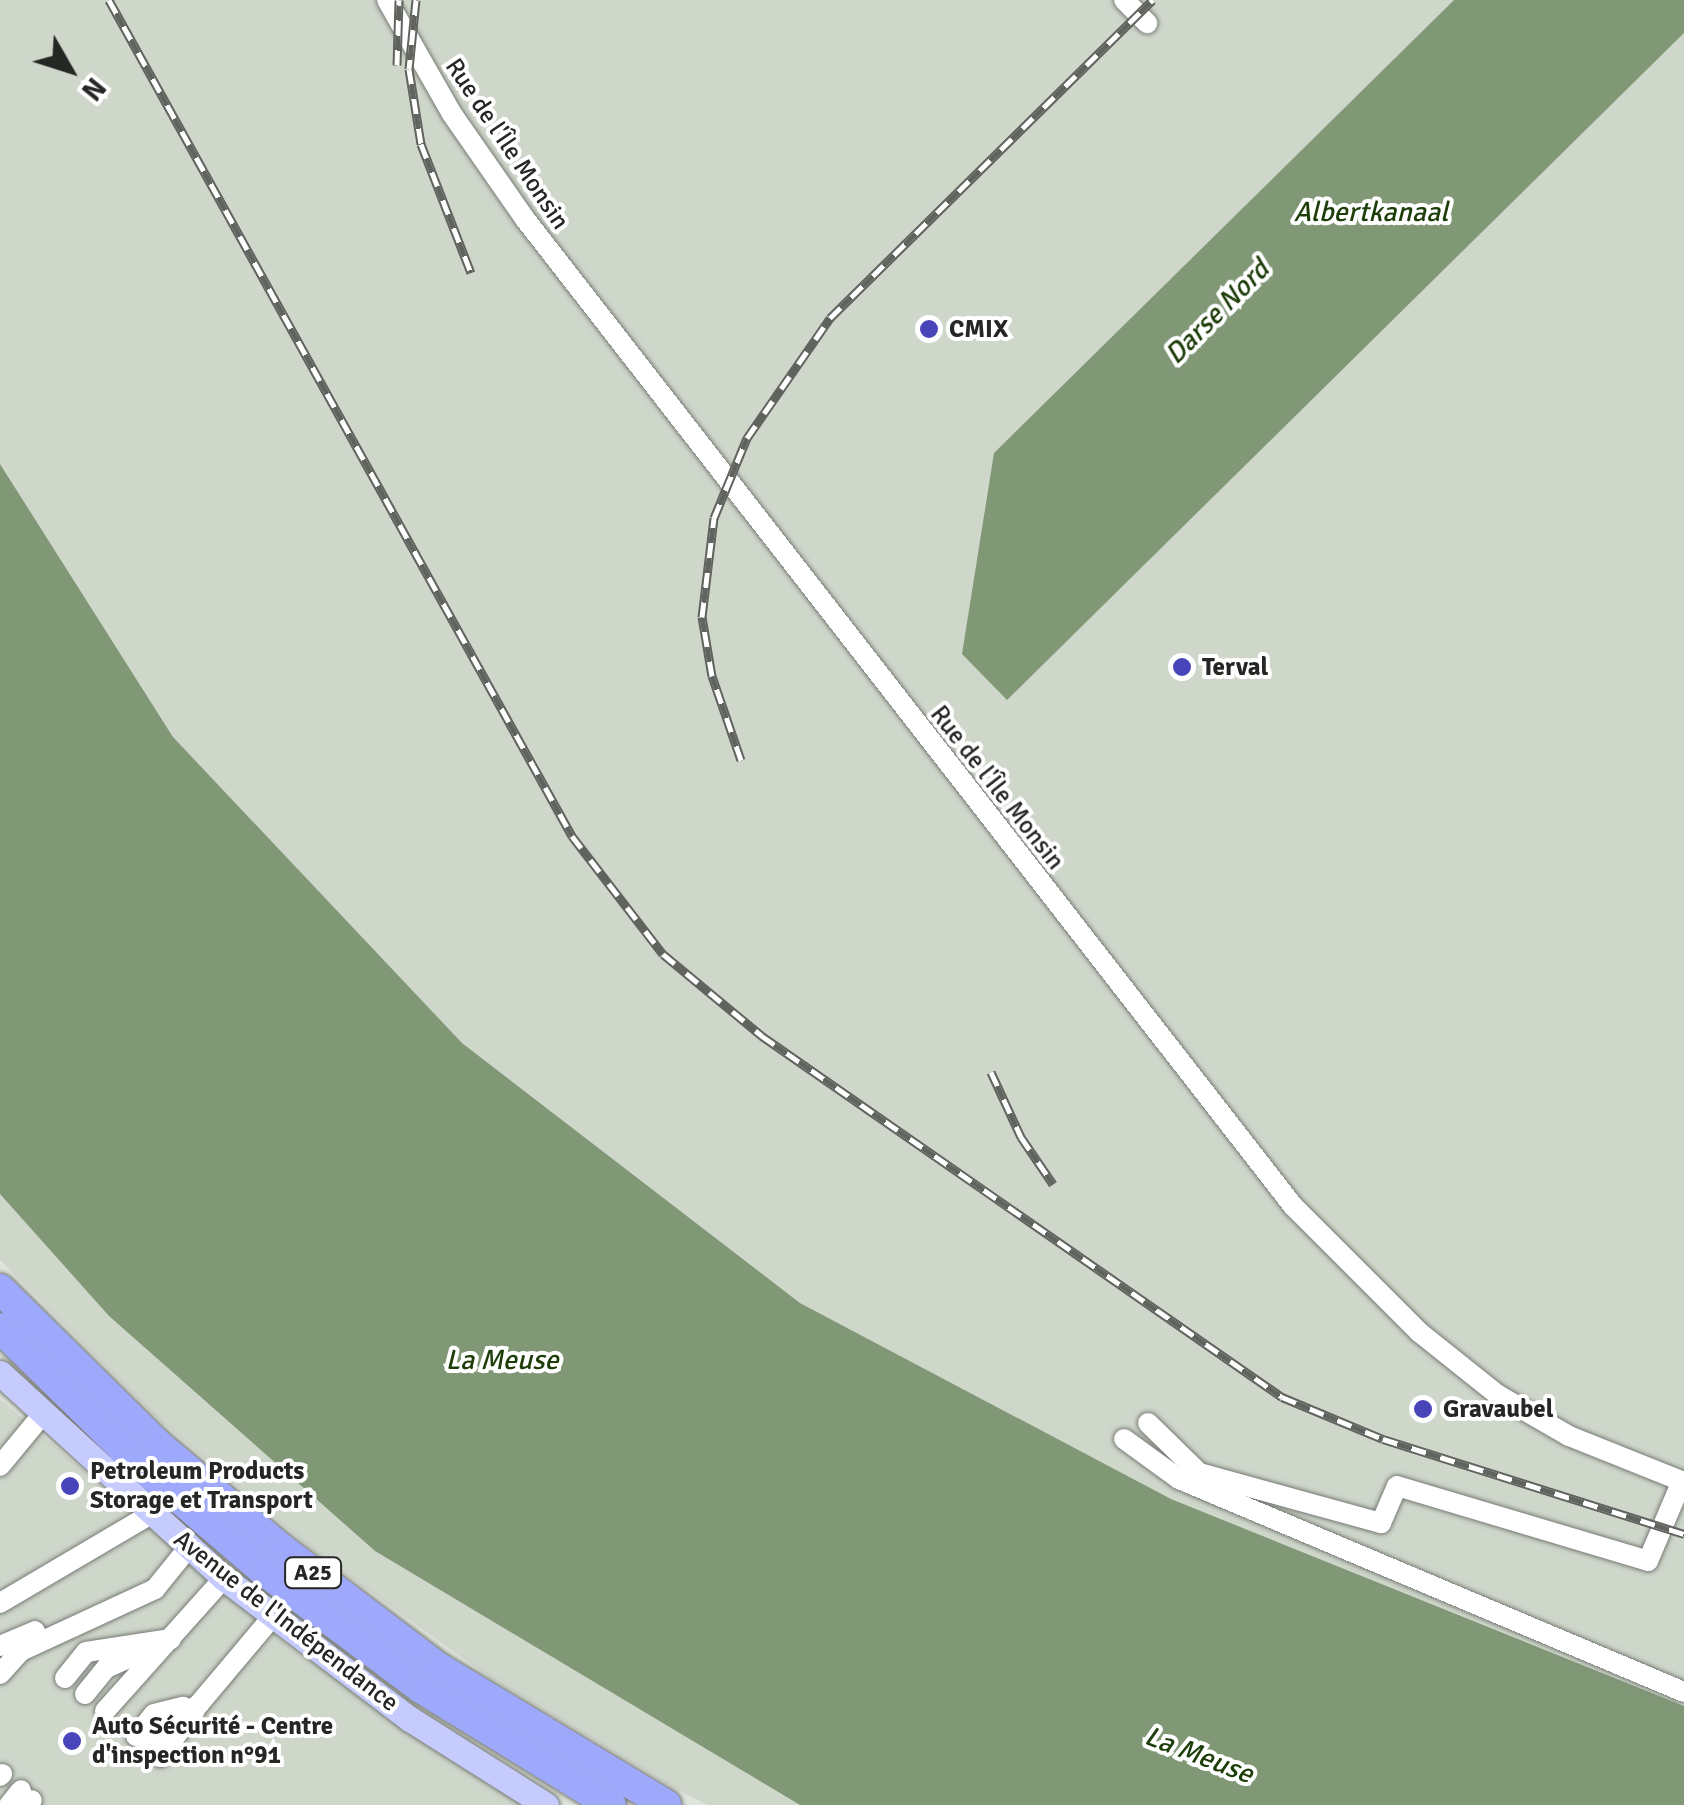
<!DOCTYPE html>
<html>
<head>
<meta charset="utf-8">
<style>
	body { margin:0 }
	#map { position:relative; width:1684px; height:1805px; overflow:hidden; background:#dfe4dc; font-family:Signika,sans-serif }
	div>[style] { position:absolute }
	[style*='--x'] { left:calc(var(--x)*1px); top:calc(var(--y)*1px); width:calc(var(--w)*1px); rotate:calc(var(--a)*1deg) }
	.built>* { inset:0; background:#cfd7cb }
	.water>* { inset:0; background:#819877 }
	.roads { filter:drop-shadow(0 0 2px #777b75) drop-shadow(0 0 2px #777b75) }
	.minor>* { height:20px; margin:-10px; padding:0 10px; transform-origin:10px; border-radius:10px; background:#fff }
	.major>* { height:25px; margin:-12.5px; padding:0 12.5px; transform-origin:12.5px; border-radius:12.5px; background:#c5cbfd }
	.highway>* { height:30px; margin:-15px; padding:0 15px; transform-origin:15px; border-radius:15px; background:#9fa9fb }
	.rail>* { height:9px; margin-top:-4.5px; transform-origin:0; background:repeating-linear-gradient(90deg,#fff 0 15px,#60635e 0 30px); box-sizing:border-box; border-block:2px solid #60635e }
	.dots>* { width:28px; height:28px; translate:-50% -50%; box-sizing:border-box; border:5px solid #fff; border-radius:50% }
	span { translate:-50% -50%; white-space:nowrap; text-align:center; line-height:1.15; -webkit-text-stroke:8px #fff; paint-order:stroke }
	.shield-label span { padding:2px 8px; background:#fff; border:2px solid; border-radius:8px; -webkit-text-stroke-width:0 }
	.shield-label { font-size:22px; color:#252724; font-weight:700 }
	.street-label { font-size:25px; color:#252724 }
	.poi-label { font-size:25px; color:#252724; font-weight:700 }
	.left { translate:0 -50%; text-align:left }
	.water-label { font-size:28px; color:#1d3d09; font-style:italic }
	.north { position:absolute; left:20px; top:20px; width:100px; height:100px; -webkit-text-stroke:8px #fff; paint-order:stroke; rotate:129deg; font-size:28px; font-weight:700; line-height:40px; text-align:center; color:#252724 }
	.north::after { content:''; display:block; margin:auto; width:35px; height:45px; background:#252724; clip-path:polygon(50% 0,100% 100%,50% 72%,0 100%) }
</style>
</head>
<body>
<div id="map">
	<div class="built">
		<div style="clip-path:polygon(0 0,1454px 0,994px 453px,1007px 700px,1684px 33px,1684px 1706px,1171px 1499px,800px 1303px,462px 1043px,173px 737px,0 464px)"></div>
		<div style="clip-path:polygon(0 1194px,109px 1316px,375px 1551px,800px 1805px,707px 1805px,672px 1787px,492px 1679px,315px 1552px,158px 1419px,0 1260px)"></div>
		<div style="clip-path:polygon(0 1399px,292px 1649px,532px 1805px,0 1805px)"></div>
	</div>
	<div class="water">
		<div style="clip-path:polygon(1454px 0,1684px 0,1684px 33px,1007px 700px,962px 654px,994px 453px)"></div>
		<div style="clip-path:polygon(0 464px,173px 737px,462px 1043px,800px 1303px,1171px 1499px,1684px 1706px,1684px 1805px,800px 1805px,375px 1551px,109px 1316px,0 1194px)"></div>
	</div>
	<div class="roads">
		<div class="minor">
			<div style="--x:387;--y:0;--w:131;--a:60.3"></div>
			<div style="--x:452;--y:114;--w:128;--a:55.2"></div>
			<div style="--x:525;--y:219;--w:1251;--a:52.11"></div>
			<div style="--x:1293;--y:1206;--w:178;--a:45"></div>
			<div style="--x:1419;--y:1332;--w:101;--a:38.6"></div>
			<div style="--x:1498;--y:1395;--w:82;--a:30"></div>
			<div style="--x:1569;--y:1436;--w:124;--a:21.8"></div>
			<div style="--x:1124;--y:0;--w:33;--a:45"></div>
			<div style="--x:1148;--y:1423;--w:71;--a:44.4"></div>
			<div style="--x:1199;--y:1473;--w:189;--a:15.4"></div>
			<div style="--x:1381;--y:1523;--w:40;--a:-66.6"></div>
			<div style="--x:1397;--y:1486;--w:262;--a:16.6"></div>
			<div style="--x:1648;--y:1561;--w:87;--a:-67"></div>
			<div style="--x:1124;--y:1439;--w:68;--a:36"></div>
			<div style="--x:1179;--y:1479;--w:548;--a:22.87"></div>
			<div style="--x:0;--y:1466;--w:66;--a:-50.5"></div>
			<div style="--x:0;--y:1603;--w:175;--a:-30.5"></div>
			<div style="--x:0;--y:1646;--w:38;--a:-23"></div>
			<div style="--x:0;--y:1674;--w:31;--a:-48"></div>
			<div style="--x:21;--y:1651;--w:148;--a:-24.8"></div>
			<div style="--x:155;--y:1589;--w:54;--a:-51"></div>
			<div style="--x:65;--y:1678;--w:33;--a:-51"></div>
			<div style="--x:86;--y:1652;--w:86;--a:-8.7"></div>
			<div style="--x:85;--y:1694;--w:33;--a:-51"></div>
			<div style="--x:106;--y:1668;--w:45;--a:-23.7"></div>
			<div style="--x:105;--y:1711;--w:178;--a:-48.2"></div>
			<div style="--x:136;--y:1736;--w:28;--a:-51"></div>
			<div style="--x:154;--y:1714;--w:30;--a:-14"></div>
			<div style="--x:148;--y:1747;--w:29;--a:-49"></div>
			<div style="--x:167;--y:1725;--w:38;--a:-33"></div>
			<div style="--x:199;--y:1704;--w:115;--a:-49.9"></div>
			<div style="--x:160;--y:1757;--w:59;--a:-53.3"></div>
			<div style="--x:0;--y:1776;--w:3;--a:-45"></div>
			<div style="--x:9;--y:1805;--w:19;--a:-51"></div>
			<div style="--x:28;--y:1805;--w:6;--a:-51"></div>
		</div>
		<div class="major">
			<div style="--x:0;--y:1373;--w:304;--a:42.5"></div>
			<div style="--x:224;--y:1578;--w:233;--a:37.2"></div>
			<div style="--x:410;--y:1719;--w:161;--a:32.3"></div>
		</div>
		<div class="highway">
			<div style="--x:0;--y:1289;--w:219;--a:44.6"></div>
			<div style="--x:156;--y:1443;--w:165;--a:40.1"></div>
			<div style="--x:282;--y:1549;--w:193;--a:37.2"></div>
			<div style="--x:436;--y:1666;--w:269;--a:31.1"></div>
			<div style="--x:0;--y:1328;--w:193;--a:44.4"></div>
			<div style="--x:138;--y:1463;--w:166;--a:40.6"></div>
			<div style="--x:264;--y:1571;--w:196;--a:36.7"></div>
			<div style="--x:421;--y:1688;--w:223;--a:31.6"></div>
		</div>
	</div>
	<div class="rail">
		<div style="--x:109;--y:0;--w:956;--a:61.02"></div>
		<div style="--x:572;--y:836;--w:149;--a:52.4"></div>
		<div style="--x:663;--y:954;--w:129;--a:39.6"></div>
		<div style="--x:762;--y:1036;--w:633;--a:34.77"></div>
		<div style="--x:1282;--y:1397;--w:109;--a:22.6"></div>
		<div style="--x:1383;--y:1439;--w:316;--a:17.5"></div>
		<div style="--x:416;--y:0;--w:69;--a:95.8"></div>
		<div style="--x:409;--y:69;--w:76;--a:80.9"></div>
		<div style="--x:421;--y:144;--w:138;--a:68.8"></div>
		<div style="--x:397;--y:65;--w:65;--a:-88.2"></div>
		<div style="--x:741;--y:760;--w:89;--a:-109"></div>
		<div style="--x:712;--y:676;--w:60;--a:-99.6"></div>
		<div style="--x:702;--y:617;--w:100;--a:-83.1"></div>
		<div style="--x:714;--y:518;--w:87;--a:-67.6"></div>
		<div style="--x:747;--y:438;--w:146;--a:-55.3"></div>
		<div style="--x:830;--y:318;--w:453;--a:-44.6"></div>
		<div style="--x:991;--y:1072;--w:72;--a:65.2"></div>
		<div style="--x:1021;--y:1137;--w:57;--a:55.8"></div>
	</div>
	<div class="dots">
		<div style="left:929px;top:329px;background:#4845bb"></div>
		<div style="left:1182px;top:667px;background:#4845bb"></div>
		<div style="left:1423px;top:1409px;background:#4845bb"></div>
		<div style="left:70px;top:1486px;background:#4845bb"></div>
		<div style="left:72px;top:1741px;background:#4845bb"></div>
	</div>
	<div class="shield-label">
		<span style="left:313px;top:1573px">A25</span>
	</div>
	<div class="street-label">
		<span style="left:507px;top:144px;rotate:56deg">Rue de l'Île Monsin</span>
		<span style="left:997px;top:788px;rotate:52deg">Rue de l'Île Monsin</span>
		<span style="left:286px;top:1621px;rotate:38deg">Avenue de l'Indépendance</span>
	</div>
	<div class="poi-label">
		<span class="left" style="left:949px;top:329px">CMIX</span>
		<span class="left" style="left:1202px;top:667px">Terval</span>
		<span class="left" style="left:1443px;top:1409px">Gravaubel</span>
		<span class="left" style="left:90px;top:1486px">Petroleum Products<br>Storage et Transport</span>
		<span class="left" style="left:92px;top:1741px">Auto Sécurité - Centre<br>d'inspection n°91</span>
	</div>
	<div class="water-label">
		<span style="left:1371px;top:212px">Albertkanaal</span>
		<span style="left:1217px;top:312px;rotate:-45deg">Darse Nord</span>
		<span style="left:502px;top:1360px">La Meuse</span>
		<span style="left:1199px;top:1755px;rotate:21deg">La Meuse</span>
	</div>
	<div class="north">N</div>
</div>
</body>
</html>
